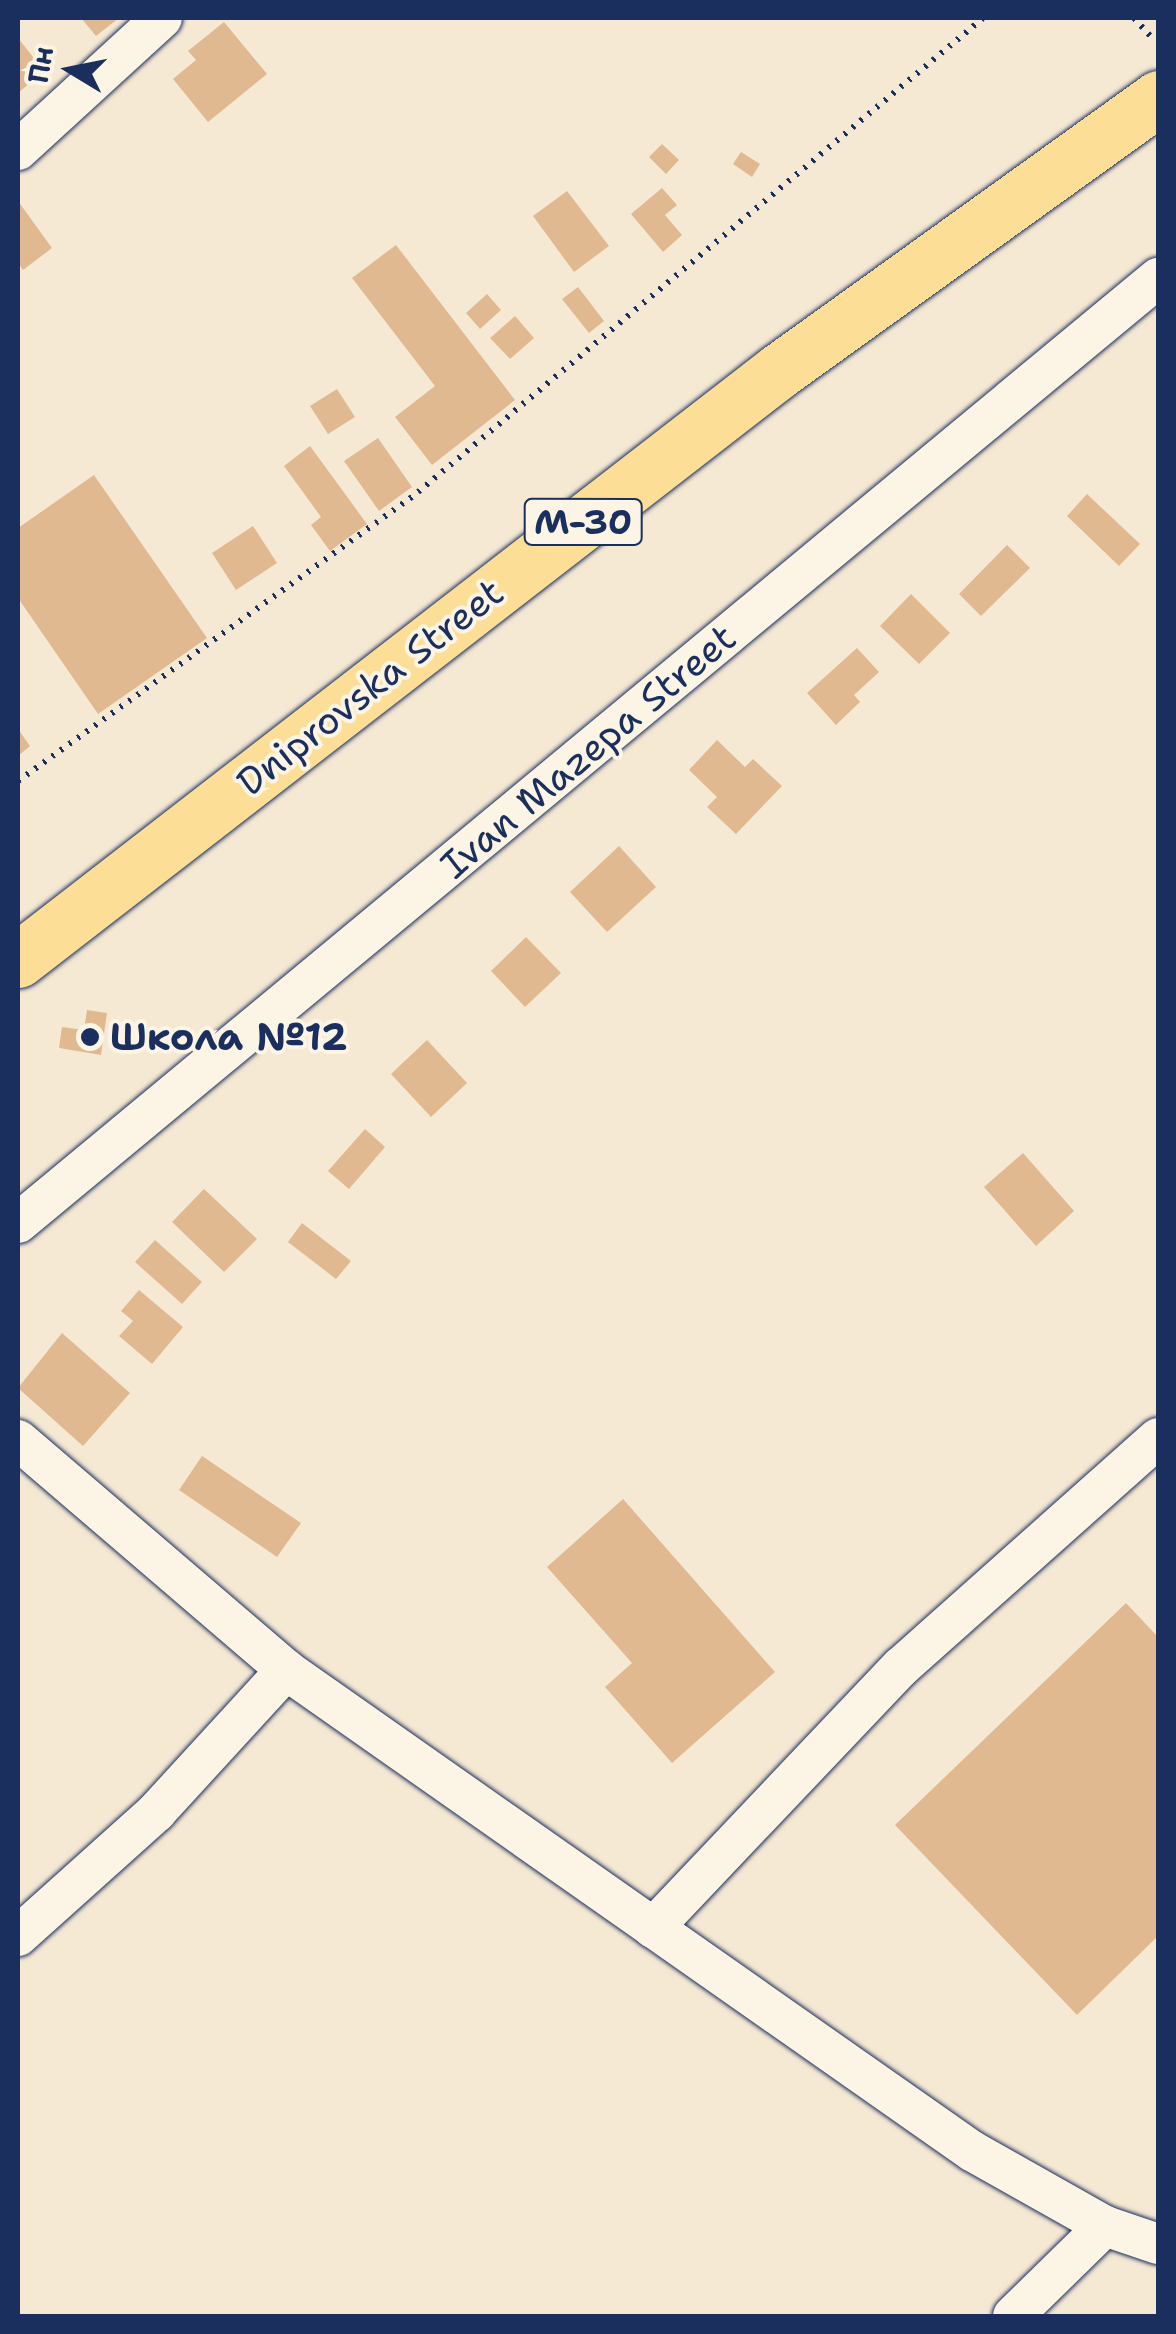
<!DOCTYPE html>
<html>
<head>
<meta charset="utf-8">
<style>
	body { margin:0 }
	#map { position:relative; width:1176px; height:2334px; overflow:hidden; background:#f6e9d4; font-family:"Shantell Sans",sans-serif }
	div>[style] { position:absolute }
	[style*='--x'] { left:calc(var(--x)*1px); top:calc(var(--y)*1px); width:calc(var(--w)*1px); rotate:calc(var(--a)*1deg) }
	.building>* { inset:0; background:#e0b991 }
	.path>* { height:6px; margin-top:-3px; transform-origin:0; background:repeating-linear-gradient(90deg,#1b2f5e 0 2.5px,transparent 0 10.5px) }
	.roads { filter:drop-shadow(0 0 2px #1b2f5e) drop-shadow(0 0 2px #1b2f5e) }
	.minor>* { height:40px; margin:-20px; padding:0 20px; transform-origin:20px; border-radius:20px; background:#fcf5e5 }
	.highway>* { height:55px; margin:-27.5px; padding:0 27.5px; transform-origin:27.5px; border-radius:27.5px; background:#fdde96 }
	.dots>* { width:28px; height:28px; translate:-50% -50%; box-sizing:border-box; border:5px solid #fcf5e5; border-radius:50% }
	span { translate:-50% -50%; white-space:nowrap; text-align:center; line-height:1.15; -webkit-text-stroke:8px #fcf5e5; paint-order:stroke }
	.shield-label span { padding:2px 8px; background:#fcf5e5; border:2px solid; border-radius:8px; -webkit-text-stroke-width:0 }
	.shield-label { font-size:35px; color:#1b2f5e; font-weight:700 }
	.street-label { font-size:38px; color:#1b2f5e }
	.poi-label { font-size:38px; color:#1b2f5e; font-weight:700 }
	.left { translate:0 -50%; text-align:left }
	.frame { position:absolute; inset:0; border:20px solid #1b2f5e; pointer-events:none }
	.north { position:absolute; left:20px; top:20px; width:100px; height:100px; -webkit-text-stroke:8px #fcf5e5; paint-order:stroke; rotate:280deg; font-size:28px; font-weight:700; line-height:40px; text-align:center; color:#1b2f5e }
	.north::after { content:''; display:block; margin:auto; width:35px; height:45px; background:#1b2f5e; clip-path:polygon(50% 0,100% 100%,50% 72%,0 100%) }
</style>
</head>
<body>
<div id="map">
	<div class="building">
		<div style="clip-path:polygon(81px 18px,119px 18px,96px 36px)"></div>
		<div style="clip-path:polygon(224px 22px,267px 74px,208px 122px,173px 79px,196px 60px,188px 51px)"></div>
		<div style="clip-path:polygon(18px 38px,44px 71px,18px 93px)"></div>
		<div style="clip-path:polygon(662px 144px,679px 160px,666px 174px,649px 157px)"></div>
		<div style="clip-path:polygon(741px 152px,760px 164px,752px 177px,733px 164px)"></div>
		<div style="clip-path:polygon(662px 188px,677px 205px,665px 215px,682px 235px,663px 252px,631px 214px)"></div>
		<div style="clip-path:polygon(567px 191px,609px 246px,574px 272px,533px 216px)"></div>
		<div style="clip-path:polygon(18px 201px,52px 248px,23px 270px,18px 263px)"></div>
		<div style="clip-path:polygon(396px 245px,515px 400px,432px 465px,395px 417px,435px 386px,352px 278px)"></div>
		<div style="clip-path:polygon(578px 287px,604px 321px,589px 333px,562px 299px)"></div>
		<div style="clip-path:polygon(487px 294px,501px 310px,480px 329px,466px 313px)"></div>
		<div style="clip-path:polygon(515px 316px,534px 338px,510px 359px,490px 338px)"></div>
		<div style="clip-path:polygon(337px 389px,355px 417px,328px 434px,310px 406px)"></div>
		<div style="clip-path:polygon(378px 438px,412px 487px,379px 511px,344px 461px)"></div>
		<div style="clip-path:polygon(310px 446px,367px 524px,330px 551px,311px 525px,321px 517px,284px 466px)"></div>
		<div style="clip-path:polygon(94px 475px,207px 638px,98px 714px,18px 598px,18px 528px)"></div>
		<div style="clip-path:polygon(1087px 494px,1140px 544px,1119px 566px,1067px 516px)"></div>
		<div style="clip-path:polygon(253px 526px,277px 563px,236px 590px,212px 553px)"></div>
		<div style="clip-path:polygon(1007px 545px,1030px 568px,981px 616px,959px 594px)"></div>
		<div style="clip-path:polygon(911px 594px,950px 633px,919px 664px,880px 626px)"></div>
		<div style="clip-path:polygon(857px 648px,879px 672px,854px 695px,860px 702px,836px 725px,807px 693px)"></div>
		<div style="clip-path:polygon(18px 729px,30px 746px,18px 756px)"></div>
		<div style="clip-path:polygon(717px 740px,745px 767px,753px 759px,782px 786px,736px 834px,707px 807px,717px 797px,689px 770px)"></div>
		<div style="clip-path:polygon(619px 846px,656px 887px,607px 932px,570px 892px)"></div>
		<div style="clip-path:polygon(526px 937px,561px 973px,525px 1007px,491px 971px)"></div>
		<div style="clip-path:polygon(87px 1010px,107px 1013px,101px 1055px,59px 1048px,62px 1027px,84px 1030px)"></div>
		<div style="clip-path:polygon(427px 1040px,467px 1083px,431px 1117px,391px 1074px)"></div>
		<div style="clip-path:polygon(365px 1129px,385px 1147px,349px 1189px,328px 1171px)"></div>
		<div style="clip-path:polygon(1023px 1153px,1074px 1211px,1036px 1246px,984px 1187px)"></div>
		<div style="clip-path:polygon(204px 1189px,257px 1239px,224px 1272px,172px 1222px)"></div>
		<div style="clip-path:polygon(302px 1223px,351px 1261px,336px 1279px,288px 1242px)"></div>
		<div style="clip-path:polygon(155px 1240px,202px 1282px,182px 1304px,135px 1262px)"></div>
		<div style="clip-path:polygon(139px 1290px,183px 1327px,152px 1364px,119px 1336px,133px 1321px,121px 1311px)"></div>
		<div style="clip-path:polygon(62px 1333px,130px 1393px,83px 1446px,18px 1388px)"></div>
		<div style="clip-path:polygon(202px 1456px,301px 1523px,277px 1557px,179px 1490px)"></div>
		<div style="clip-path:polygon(623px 1499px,775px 1672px,672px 1763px,605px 1687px,632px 1663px,547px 1567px)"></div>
		<div style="clip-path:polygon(1126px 1603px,1158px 1637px,1158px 1936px,1077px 2015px,895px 1825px)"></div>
	</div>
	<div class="path">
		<div style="--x:1134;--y:18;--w:27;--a:48"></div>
		<div style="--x:18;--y:781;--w:493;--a:-35.8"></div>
		<div style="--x:418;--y:492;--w:737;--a:-39.99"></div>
	</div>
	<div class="roads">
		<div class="minor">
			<div style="--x:18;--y:150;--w:195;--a:-42.5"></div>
			<div style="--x:18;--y:1223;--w:1481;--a:-39.66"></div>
			<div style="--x:18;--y:1440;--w:353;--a:40.6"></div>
			<div style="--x:286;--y:1670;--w:838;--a:35.04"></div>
			<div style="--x:972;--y:2151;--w:153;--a:29.4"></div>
			<div style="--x:1105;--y:2226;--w:56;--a:18.8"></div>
			<div style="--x:653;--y:1928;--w:360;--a:-46.5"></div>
			<div style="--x:901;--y:1667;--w:344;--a:-41.7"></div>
			<div style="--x:18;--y:1936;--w:186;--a:-41.9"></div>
			<div style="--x:156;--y:1812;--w:193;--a:-47.5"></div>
			<div style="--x:1013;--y:2316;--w:129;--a:-44.4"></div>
		</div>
		<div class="highway">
			<div style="--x:18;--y:960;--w:964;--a:-37.75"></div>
			<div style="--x:780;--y:370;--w:466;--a:-35.7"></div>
		</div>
	</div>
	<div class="dots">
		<div style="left:90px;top:1037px;background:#1b2f5e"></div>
	</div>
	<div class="shield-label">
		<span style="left:583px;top:522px">М-30</span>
	</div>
	<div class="street-label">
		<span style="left:370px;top:687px;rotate:-38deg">Dniprovska Street</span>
		<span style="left:588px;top:751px;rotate:-40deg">Ivan Mazepa Street</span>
	</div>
	<div class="poi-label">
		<span class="left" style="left:110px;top:1037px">Школа №12</span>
	</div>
	<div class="frame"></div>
	<div class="north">Пн</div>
</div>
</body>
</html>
